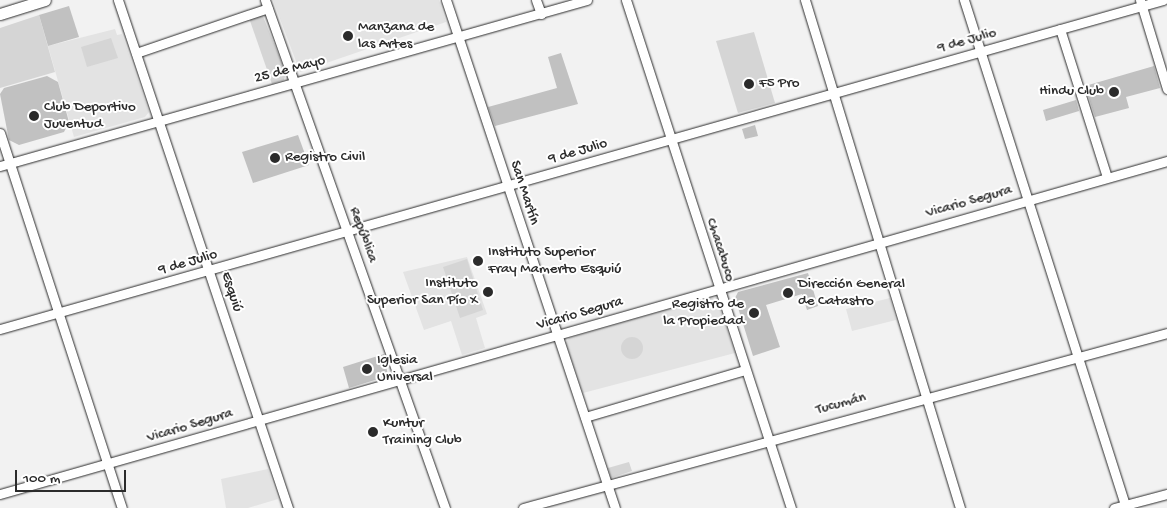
<!DOCTYPE html>
<html>
<head>
<meta charset="utf-8">
<style>
	body { margin:0 }
	#map { position:relative; width:1167px; height:508px; overflow:hidden; background:#f2f2f2; font-family:"Gochi Hand",sans-serif }
	div>[style] { position:absolute }
	[style*='--x'] { left:calc(var(--x)*1px); top:calc(var(--y)*1px); width:calc(var(--w)*1px); rotate:calc(var(--a)*1deg) }
	.built>* { inset:0; background:#e3e3e3 }
	.green>* { inset:0; background:#d5d5d5 }
	.round { border-radius:50% }
	.building>* { inset:0; background:#c1c1c1 }
	.roads { filter:drop-shadow(0 0 1px #2b2b2b) drop-shadow(0 0 1px #2b2b2b) }
	.minor>* { height:9px; margin:-4.5px; padding:0 4.5px; transform-origin:4.5px; border-radius:4.5px; background:#fff }
	.major>* { height:11px; margin:-5.5px; padding:0 5.5px; transform-origin:5.5px; border-radius:5.5px; background:#fff }
	.dots>* { width:14px; height:14px; translate:-50% -50%; box-sizing:border-box; border:2px solid #fff; border-radius:50% }
	span { translate:-50% -50%; white-space:nowrap; text-align:center; line-height:1.15; -webkit-text-stroke:4px #fff; paint-order:stroke }
	.poi-label { font-size:15px; color:#2b2b2b }
	.left { translate:0 -50%; text-align:left }
	.right { translate:-100% -50%; text-align:right }
	.street-label { font-size:15px; color:#2b2b2b }
	.scale { position:absolute; left:15px; top:470px; width:111px; height:22px; box-sizing:border-box; border:2px solid #2b2b2b; border-top:0; padding-left:6px; font-size:15px; line-height:18px; white-space:nowrap; color:#2b2b2b; -webkit-text-stroke:4px #fff; paint-order:stroke }
</style>
</head>
<body>
<div id="map">
	<div class="built">
		<div style="clip-path:polygon(273px 0,439px 0,446px 22px,300px 72px)"></div>
		<div style="clip-path:polygon(115px 29px,117px 35px,122px 34px,149px 112px,145px 117px,74px 137px,48px 46px)"></div>
		<div style="clip-path:polygon(467px 257px,487px 314px,476px 318px,485px 348px,462px 355px,451px 321px,424px 330px,403px 272px)"></div>
		<div style="clip-path:polygon(710px 297px,717px 300px,735px 353px,583px 393px,566px 343px,569px 338px)"></div>
		<div style="clip-path:polygon(890px 298px,896px 320px,852px 331px,846px 309px)"></div>
		<div style="clip-path:polygon(268px 469px,278px 499px,248px 508px,226px 508px,221px 479px)"></div>
	</div>
	<div class="green">
		<div style="clip-path:polygon(262px 14px,286px 73px,284px 80px,272px 84px,249px 18px)"></div>
		<div style="clip-path:polygon(39px 15px,55px 72px,0 88px,0 28px)"></div>
		<div style="clip-path:polygon(754px 32px,775px 103px,738px 113px,716px 41px)"></div>
		<div style="clip-path:polygon(111px 38px,118px 58px,87px 67px,81px 47px)"></div>
		<div style="clip-path:polygon(467px 259px,483px 310px,460px 318px,443px 267px)"></div>
		<div class="round" style="left:621px;top:337px;width:22px;height:22px"></div>
		<div style="clip-path:polygon(629px 462px,632px 471px,611px 478px,608px 468px)"></div>
	</div>
	<div class="building">
		<div style="clip-path:polygon(69px 6px,79px 37px,48px 46px,39px 15px)"></div>
		<div style="clip-path:polygon(561px 53px,578px 104px,495px 126px,488px 107px,557px 88px,548px 57px)"></div>
		<div style="clip-path:polygon(1154px 66px,1160px 88px,1126px 97px,1129px 108px,1095px 117px,1085px 86px)"></div>
		<div style="clip-path:polygon(47px 76px,58px 82px,69px 122px,64px 132px,19px 145px,9px 140px,0 94px,4px 88px)"></div>
		<div style="clip-path:polygon(1076px 100px,1079px 111px,1046px 121px,1043px 110px)"></div>
		<div style="clip-path:polygon(755px 125px,758px 136px,745px 139px,742px 129px)"></div>
		<div style="clip-path:polygon(298px 135px,309px 165px,253px 183px,242px 152px)"></div>
		<div style="clip-path:polygon(808px 273px,818px 306px,807px 310px,802px 294px,766px 305px,780px 347px,753px 356px,735px 298px,738px 292px)"></div>
		<div style="clip-path:polygon(384px 354px,388px 376px,349px 388px,343px 367px)"></div>
	</div>
	<div class="roads">
		<div class="minor">
			<div style="--x:118;--y:0;--w:536;--a:71.5"></div>
			<div style="--x:265;--y:0;--w:539;--a:70.49"></div>
			<div style="--x:446;--y:0;--w:535;--a:71.6"></div>
			<div style="--x:536;--y:0;--w:15;--a:70"></div>
			<div style="--x:626;--y:0;--w:534;--a:72.01"></div>
			<div style="--x:805;--y:0;--w:531;--a:73.03"></div>
			<div style="--x:964;--y:0;--w:533;--a:72.31"></div>
			<div style="--x:1140;--y:0;--w:93;--a:73.1"></div>
			<div style="--x:1060;--y:29;--w:155;--a:72.4"></div>
			<div style="--x:136;--y:53;--w:139;--a:-18.8"></div>
			<div style="--x:0;--y:133;--w:394;--a:72"></div>
			<div style="--x:0;--y:166;--w:610;--a:-15.79"></div>
			<div style="--x:0;--y:329;--w:1209;--a:-15.8"></div>
			<div style="--x:585;--y:417;--w:167;--a:-16.4"></div>
			<div style="--x:0;--y:494;--w:1214;--a:-15.93"></div>
			<div style="--x:523;--y:508;--w:667;--a:-15.2"></div>
			<div style="--x:1114;--y:508;--w:55;--a:-14.8"></div>
		</div>
		<div class="major">
			<div style="--x:0;--y:14;--w:47;--a:-17.3"></div>
		</div>
	</div>
	<div class="dots">
		<div style="left:348px;top:36px;background:#2b2b2b"></div>
		<div style="left:749px;top:84px;background:#2b2b2b"></div>
		<div style="left:1114px;top:92px;background:#2b2b2b"></div>
		<div style="left:34px;top:116px;background:#2b2b2b"></div>
		<div style="left:275px;top:158px;background:#2b2b2b"></div>
		<div style="left:478px;top:261px;background:#2b2b2b"></div>
		<div style="left:488px;top:292px;background:#2b2b2b"></div>
		<div style="left:788px;top:293px;background:#2b2b2b"></div>
		<div style="left:754px;top:313px;background:#2b2b2b"></div>
		<div style="left:367px;top:369px;background:#2b2b2b"></div>
		<div style="left:373px;top:432px;background:#2b2b2b"></div>
	</div>
	<div class="poi-label">
		<span class="left" style="left:358px;top:36px">Manzana de<br>las Artes</span>
		<span class="left" style="left:759px;top:84px">F5 Pro</span>
		<span class="right" style="left:1104px;top:92px">Hindu Club</span>
		<span class="left" style="left:44px;top:116px">Club Deportivo<br>Juventud</span>
		<span class="left" style="left:285px;top:158px">Registro Civil</span>
		<span class="left" style="left:488px;top:261px">Instituto Superior<br>Fray Mamerto Esquiú</span>
		<span class="right" style="left:478px;top:292px">Instituto<br>Superior San Pío X</span>
		<span class="left" style="left:798px;top:293px">Dirección General<br>de Catastro</span>
		<span class="right" style="left:744px;top:313px">Registro de<br>la Propiedad</span>
		<span class="left" style="left:377px;top:369px">Iglesia<br>Universal</span>
		<span class="left" style="left:383px;top:432px">Kuntur<br>Training Club</span>
	</div>
	<div class="street-label">
		<span style="left:967px;top:41px;rotate:-16deg">9 de Julio</span>
		<span style="left:290px;top:70px;rotate:-15deg">25 de Mayo</span>
		<span style="left:578px;top:152px;rotate:-16deg">9 de Julio</span>
		<span style="left:524px;top:193px;rotate:72deg">San Martín</span>
		<span style="left:969px;top:202px;rotate:-16deg">Vicario Segura</span>
		<span style="left:363px;top:235px;rotate:70deg">República</span>
		<span style="left:720px;top:250px;rotate:72deg">Chacabuco</span>
		<span style="left:188px;top:263px;rotate:-16deg">9 de Julio</span>
		<span style="left:231px;top:292px;rotate:72deg">Esquiú</span>
		<span style="left:580px;top:314px;rotate:-16deg">Vicario Segura</span>
		<span style="left:841px;top:404px;rotate:-15deg">Tucumán</span>
		<span style="left:190px;top:426px;rotate:-17deg">Vicario Segura</span>
	</div>
	<div class="scale">100 m</div>
</div>
</body>
</html>
